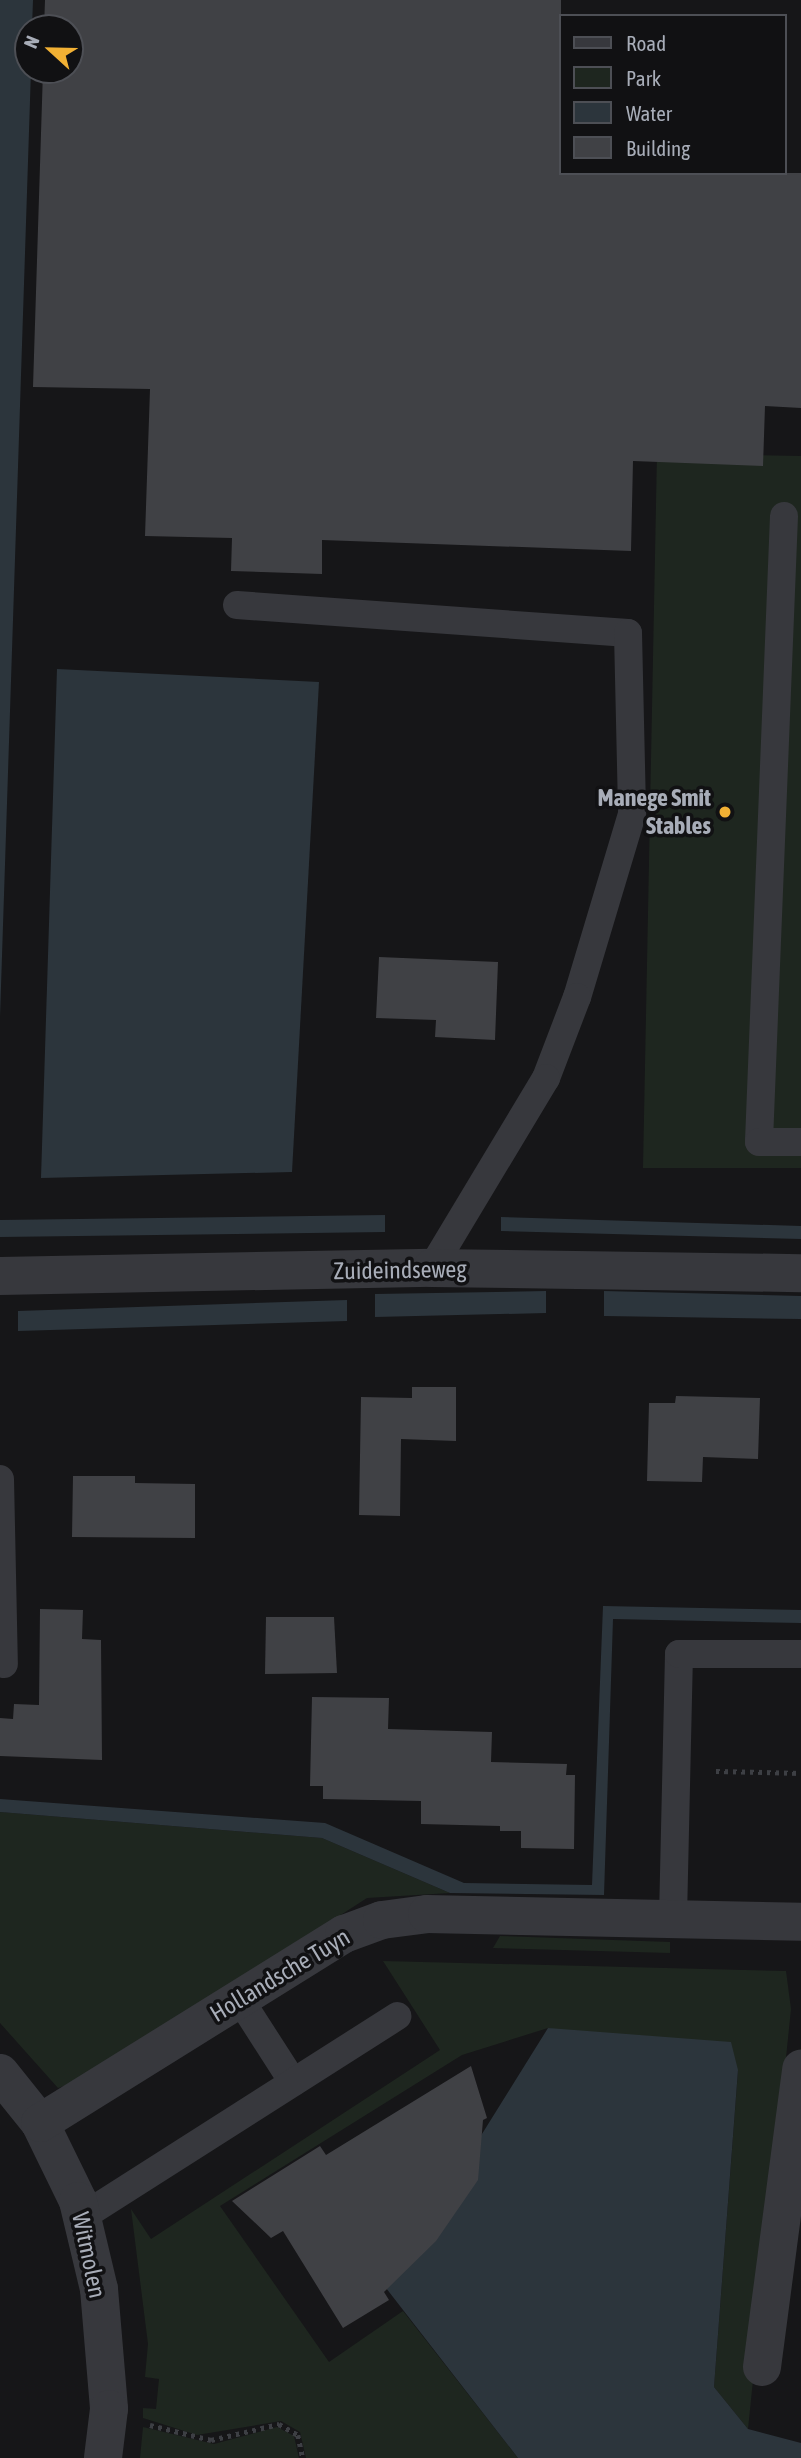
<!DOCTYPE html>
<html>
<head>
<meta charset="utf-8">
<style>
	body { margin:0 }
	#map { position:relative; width:801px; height:2458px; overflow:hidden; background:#161618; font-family:"Asap Condensed",sans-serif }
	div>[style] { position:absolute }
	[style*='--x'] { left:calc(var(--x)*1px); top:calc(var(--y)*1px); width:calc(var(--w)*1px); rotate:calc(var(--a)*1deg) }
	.green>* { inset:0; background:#1e261f }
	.water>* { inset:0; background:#2c353c }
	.building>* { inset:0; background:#404145 }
	.path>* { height:4.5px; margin-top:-2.25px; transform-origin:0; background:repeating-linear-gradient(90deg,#3d3f44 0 3.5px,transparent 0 8.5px) }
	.service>* { height:28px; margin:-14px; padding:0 14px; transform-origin:14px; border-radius:14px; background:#37383d }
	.minor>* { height:38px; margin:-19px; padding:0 19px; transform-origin:19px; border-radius:19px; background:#37383d }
	.tertiary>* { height:38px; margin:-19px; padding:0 19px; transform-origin:19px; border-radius:19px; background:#37383d }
	.dots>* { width:19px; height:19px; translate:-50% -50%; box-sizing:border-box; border:4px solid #111113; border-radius:50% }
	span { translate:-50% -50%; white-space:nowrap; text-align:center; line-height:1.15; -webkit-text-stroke:7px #111113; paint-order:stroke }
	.poi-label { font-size:24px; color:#a8adb8; font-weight:700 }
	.right { translate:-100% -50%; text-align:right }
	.street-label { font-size:24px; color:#a8adb8 }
	.legend { position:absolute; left:559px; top:14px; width:228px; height:161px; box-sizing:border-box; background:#111113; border:2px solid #4d4f55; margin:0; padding:9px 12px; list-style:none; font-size:21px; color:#a8adb8 }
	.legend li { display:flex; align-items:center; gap:14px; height:35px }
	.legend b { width:35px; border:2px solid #4d4f55 }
	.north { position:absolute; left:14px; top:14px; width:70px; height:70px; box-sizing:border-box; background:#111113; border:2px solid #4d4f55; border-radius:50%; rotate:292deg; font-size:19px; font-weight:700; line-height:28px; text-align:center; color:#a8adb8 }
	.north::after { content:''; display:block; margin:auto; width:24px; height:32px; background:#f2b134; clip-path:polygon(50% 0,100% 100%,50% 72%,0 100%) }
</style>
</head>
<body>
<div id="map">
	<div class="green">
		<div style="clip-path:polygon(657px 453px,801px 456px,801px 1168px,643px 1168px)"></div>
		<div style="clip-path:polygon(0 1812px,322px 1838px,450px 1893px,367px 1898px,88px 2078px,58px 2088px,0 2023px)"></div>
		<div style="clip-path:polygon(500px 1936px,670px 1942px,670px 1953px,493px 1948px)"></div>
		<div style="clip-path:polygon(383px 1961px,786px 1971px,791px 2009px,748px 2429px,714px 2387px,738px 2071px,548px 2028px,462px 2055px,220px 2206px,329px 2362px,403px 2311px,518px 2458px,306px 2458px,300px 2432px,281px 2421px,197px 2435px,143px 2418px,143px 2408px,156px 2409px,159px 2379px,145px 2377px,148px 2344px,131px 2209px,151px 2239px,440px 2050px)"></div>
		<div style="clip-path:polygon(143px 2427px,214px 2444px,277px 2427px,294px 2436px,299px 2458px,140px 2458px)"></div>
	</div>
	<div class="water">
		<div style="clip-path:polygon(0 0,33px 0,32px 28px,28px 28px,31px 70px,0 1017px)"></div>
		<div style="clip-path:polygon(57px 669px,319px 682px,292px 1172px,41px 1178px)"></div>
		<div style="clip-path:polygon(385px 1215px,385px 1232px,0 1237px,0 1220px)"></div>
		<div style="clip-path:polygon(501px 1217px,801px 1226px,801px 1239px,501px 1231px)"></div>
		<div style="clip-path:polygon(546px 1291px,546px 1313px,375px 1317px,375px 1294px)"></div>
		<div style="clip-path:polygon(604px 1291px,801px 1296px,801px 1319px,604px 1316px)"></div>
		<div style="clip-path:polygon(347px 1300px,347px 1321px,18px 1331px,18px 1311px)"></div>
		<div style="clip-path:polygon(603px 1606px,801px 1610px,801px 1623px,613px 1619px,604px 1895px,450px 1893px,322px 1838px,0 1812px,0 1799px,325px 1823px,464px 1883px,592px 1885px)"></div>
		<div style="clip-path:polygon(548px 2028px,731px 2042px,738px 2070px,714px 2387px,748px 2429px,801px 2443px,801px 2458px,518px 2458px,386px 2288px)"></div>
	</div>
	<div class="building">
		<div style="clip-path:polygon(45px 0,561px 0,561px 173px,801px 173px,801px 408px,765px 406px,763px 466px,633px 461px,631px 551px,322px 540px,322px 574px,231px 571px,232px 538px,145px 536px,150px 389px,33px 387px,43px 70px,70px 70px,70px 28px,44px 28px)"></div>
		<div style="clip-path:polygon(379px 957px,498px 962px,495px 1040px,435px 1037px,436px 1020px,376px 1018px)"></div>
		<div style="clip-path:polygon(412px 1387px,456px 1387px,456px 1441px,401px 1439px,400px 1516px,359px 1515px,361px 1397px,412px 1398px)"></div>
		<div style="clip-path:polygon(676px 1396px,760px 1398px,758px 1459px,703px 1457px,702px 1482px,647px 1481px,649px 1403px,675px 1403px)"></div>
		<div style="clip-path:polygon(73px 1476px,135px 1476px,135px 1483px,195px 1484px,195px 1538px,72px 1537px)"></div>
		<div style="clip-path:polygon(40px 1609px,83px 1610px,82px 1639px,101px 1640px,102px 1760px,0 1756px,0 1718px,13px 1719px,14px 1704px,39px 1705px)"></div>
		<div style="clip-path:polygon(266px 1617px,334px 1617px,337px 1673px,265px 1674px)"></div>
		<div style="clip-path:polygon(312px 1697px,389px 1698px,388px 1729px,492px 1732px,491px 1762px,567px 1764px,566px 1775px,575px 1775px,574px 1849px,521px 1848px,521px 1831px,500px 1831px,500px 1826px,421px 1824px,421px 1801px,323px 1799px,323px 1786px,310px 1786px)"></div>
		<div style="clip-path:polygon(471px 2066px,487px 2118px,483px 2120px,478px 2180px,436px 2241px,384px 2292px,389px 2300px,343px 2328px,283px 2231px,271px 2238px,232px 2201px,320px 2146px,326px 2155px)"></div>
	</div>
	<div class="path">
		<div style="--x:716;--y:1771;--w:85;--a:1.3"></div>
		<div style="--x:150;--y:2425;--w:63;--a:13.8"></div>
		<div style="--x:211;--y:2440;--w:70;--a:-13.2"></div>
		<div style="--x:279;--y:2424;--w:22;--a:30"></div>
		<div style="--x:298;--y:2435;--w:24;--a:78"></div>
	</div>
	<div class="service">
		<div style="--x:784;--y:516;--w:626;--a:92.29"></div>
		<div style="--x:759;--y:1142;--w:42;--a:0"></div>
		<div style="--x:237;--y:605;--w:392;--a:4.1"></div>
		<div style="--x:628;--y:633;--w:181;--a:88.7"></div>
		<div style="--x:632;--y:814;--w:191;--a:106.7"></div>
		<div style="--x:577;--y:997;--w:87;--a:110.9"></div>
		<div style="--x:546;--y:1078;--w:222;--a:121"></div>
		<div style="--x:0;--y:1479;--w:185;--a:88.8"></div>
		<div style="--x:673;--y:1918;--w:264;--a:-88.7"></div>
		<div style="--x:679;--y:1654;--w:122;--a:0"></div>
		<div style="--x:239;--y:1998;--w:100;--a:57.3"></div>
		<div style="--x:82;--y:2217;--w:374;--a:-32.5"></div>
	</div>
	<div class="minor">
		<div style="--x:0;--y:2073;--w:64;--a:51.3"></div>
		<div style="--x:40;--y:2123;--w:87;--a:64"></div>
		<div style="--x:78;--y:2201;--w:90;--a:76.6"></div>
		<div style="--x:99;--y:2289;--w:120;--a:85.2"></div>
		<div style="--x:109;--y:2409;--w:49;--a:97"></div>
		<div style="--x:40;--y:2123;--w:358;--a:-31.9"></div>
		<div style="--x:344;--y:1934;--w:40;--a:-20.2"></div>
		<div style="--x:382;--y:1920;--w:45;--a:-7.6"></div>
		<div style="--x:427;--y:1914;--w:374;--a:1.2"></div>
		<div style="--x:762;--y:2367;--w:301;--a:-82.5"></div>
	</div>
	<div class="tertiary">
		<div style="--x:0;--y:1276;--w:432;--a:-1.1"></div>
		<div style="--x:432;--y:1268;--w:369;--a:0.8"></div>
	</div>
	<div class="dots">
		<div style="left:725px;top:812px;background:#f2b134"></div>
	</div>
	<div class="poi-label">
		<span class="right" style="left:711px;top:812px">Manege Smit<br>Stables</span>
	</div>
	<div class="street-label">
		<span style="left:400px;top:1270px;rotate:-1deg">Zuideindseweg</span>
		<span style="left:280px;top:1975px;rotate:-31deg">Hollandsche Tuyn</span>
		<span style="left:89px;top:2255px;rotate:78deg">Witmolen</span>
	</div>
	<ul class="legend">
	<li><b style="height:9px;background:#37383d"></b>Road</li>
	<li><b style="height:19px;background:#1e261f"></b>Park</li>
	<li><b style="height:19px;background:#2c353c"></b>Water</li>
	<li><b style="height:19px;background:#404145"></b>Building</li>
	</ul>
	<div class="north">N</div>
</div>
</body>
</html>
